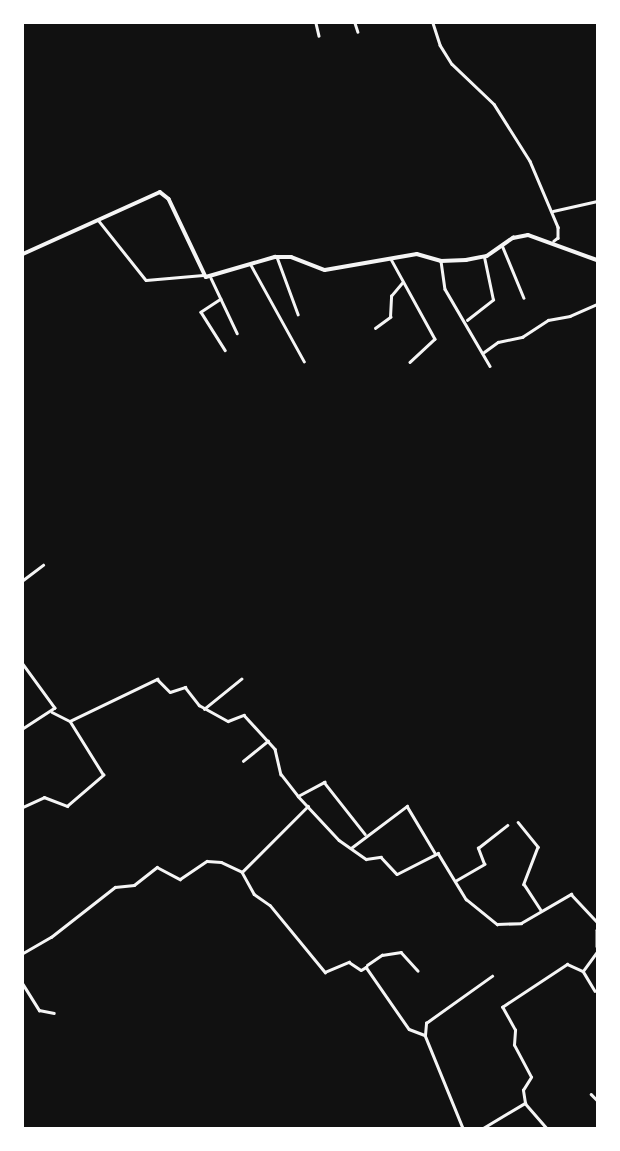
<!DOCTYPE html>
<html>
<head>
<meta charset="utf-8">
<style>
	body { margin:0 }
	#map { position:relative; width:620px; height:1151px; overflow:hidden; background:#111; font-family:Quicksand,sans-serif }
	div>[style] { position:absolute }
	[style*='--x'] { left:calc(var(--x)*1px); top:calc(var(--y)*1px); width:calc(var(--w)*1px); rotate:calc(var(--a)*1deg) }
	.minor>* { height:2.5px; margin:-1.25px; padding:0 1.25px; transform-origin:1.25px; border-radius:1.25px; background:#f5f5f5 }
	.tertiary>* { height:3.5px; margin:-1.75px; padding:0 1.75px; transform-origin:1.75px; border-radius:1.75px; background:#f5f5f5 }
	span { translate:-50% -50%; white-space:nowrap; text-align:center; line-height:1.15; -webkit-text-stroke:6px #fff; paint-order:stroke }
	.frame { position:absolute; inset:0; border:24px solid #fff; pointer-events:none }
</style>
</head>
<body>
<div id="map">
	<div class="minor">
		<div style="--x:316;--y:23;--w:13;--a:77"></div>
		<div style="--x:355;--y:23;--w:9;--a:72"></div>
		<div style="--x:433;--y:23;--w:23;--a:72"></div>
		<div style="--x:440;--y:45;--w:22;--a:58"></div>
		<div style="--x:452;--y:64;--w:58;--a:43.6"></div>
		<div style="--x:494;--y:104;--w:67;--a:57.7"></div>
		<div style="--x:530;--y:161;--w:72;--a:67"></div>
		<div style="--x:558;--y:227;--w:11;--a:90"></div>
		<div style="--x:558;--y:238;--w:5;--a:143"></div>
		<div style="--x:553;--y:211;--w:45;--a:-12.8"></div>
		<div style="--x:99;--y:221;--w:75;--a:51.5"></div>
		<div style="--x:146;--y:280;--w:57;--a:-5"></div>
		<div style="--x:502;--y:245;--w:57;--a:67.5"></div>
		<div style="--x:277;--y:257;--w:61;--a:69.8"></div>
		<div style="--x:391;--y:259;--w:91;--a:61.2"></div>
		<div style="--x:435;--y:339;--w:34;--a:137"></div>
		<div style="--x:441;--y:261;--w:28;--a:82"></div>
		<div style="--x:445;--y:289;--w:89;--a:59.7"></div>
		<div style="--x:251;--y:265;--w:110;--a:61.1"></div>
		<div style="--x:211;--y:278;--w:61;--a:64.7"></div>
		<div style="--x:221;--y:299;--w:24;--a:147"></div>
		<div style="--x:201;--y:312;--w:45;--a:57.7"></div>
		<div style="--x:467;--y:320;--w:33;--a:-38"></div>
		<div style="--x:493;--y:300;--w:44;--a:-101.8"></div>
		<div style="--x:375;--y:328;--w:19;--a:-36"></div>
		<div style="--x:390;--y:317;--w:21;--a:-87"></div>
		<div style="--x:391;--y:296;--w:17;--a:-50"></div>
		<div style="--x:484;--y:352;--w:17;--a:-36"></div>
		<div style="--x:498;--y:342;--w:25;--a:-12"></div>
		<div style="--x:522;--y:337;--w:31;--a:-33"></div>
		<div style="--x:548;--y:320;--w:22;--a:-10"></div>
		<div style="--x:570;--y:316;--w:30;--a:-24"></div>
		<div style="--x:23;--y:580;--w:25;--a:-37"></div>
		<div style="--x:23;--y:664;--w:54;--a:54"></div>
		<div style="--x:55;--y:708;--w:38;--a:147"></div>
		<div style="--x:204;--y:709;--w:48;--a:-39"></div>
		<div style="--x:52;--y:712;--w:20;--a:27"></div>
		<div style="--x:70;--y:721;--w:97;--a:-25.8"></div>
		<div style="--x:157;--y:679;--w:18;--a:45"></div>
		<div style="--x:170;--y:692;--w:16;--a:-18"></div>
		<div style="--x:185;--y:687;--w:23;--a:52"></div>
		<div style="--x:199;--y:705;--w:33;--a:29"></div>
		<div style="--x:228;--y:721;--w:17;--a:-21"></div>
		<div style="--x:244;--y:715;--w:46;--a:47.6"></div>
		<div style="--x:275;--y:749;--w:26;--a:77"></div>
		<div style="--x:281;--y:774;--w:28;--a:52"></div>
		<div style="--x:298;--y:796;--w:60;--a:47"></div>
		<div style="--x:339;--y:840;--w:33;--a:35"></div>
		<div style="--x:366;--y:859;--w:15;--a:-8"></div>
		<div style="--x:381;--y:857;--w:23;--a:47"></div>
		<div style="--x:397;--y:874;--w:46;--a:-27.1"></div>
		<div style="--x:438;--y:853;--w:54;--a:58.7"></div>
		<div style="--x:466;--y:899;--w:40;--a:39"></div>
		<div style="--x:497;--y:924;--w:24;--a:-2"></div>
		<div style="--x:521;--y:923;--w:58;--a:-30.1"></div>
		<div style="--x:571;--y:894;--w:38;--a:47"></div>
		<div style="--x:243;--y:761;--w:32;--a:-39"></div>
		<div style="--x:298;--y:796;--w:30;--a:-28"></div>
		<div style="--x:324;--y:782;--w:66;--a:51.7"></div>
		<div style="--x:23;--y:807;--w:23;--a:-25"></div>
		<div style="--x:44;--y:797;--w:25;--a:21"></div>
		<div style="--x:67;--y:806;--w:48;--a:-40.7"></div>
		<div style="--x:103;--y:775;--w:62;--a:-121.9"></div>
		<div style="--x:518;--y:822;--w:32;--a:51"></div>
		<div style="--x:538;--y:847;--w:40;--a:111"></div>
		<div style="--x:524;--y:884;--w:31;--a:57"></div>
		<div style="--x:351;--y:848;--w:70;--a:-36.9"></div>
		<div style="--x:407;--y:806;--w:55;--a:59.2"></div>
		<div style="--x:242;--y:872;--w:93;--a:-45"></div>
		<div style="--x:455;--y:881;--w:34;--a:-30"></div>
		<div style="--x:484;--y:864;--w:17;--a:-111"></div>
		<div style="--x:478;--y:848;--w:37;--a:-38"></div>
		<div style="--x:597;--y:930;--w:16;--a:90"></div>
		<div style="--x:23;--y:953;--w:32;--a:-30"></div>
		<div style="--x:51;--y:937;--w:81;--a:-38"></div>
		<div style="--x:115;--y:887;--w:19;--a:-6"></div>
		<div style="--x:134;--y:885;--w:29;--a:-38"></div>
		<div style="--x:157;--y:867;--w:26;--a:28"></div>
		<div style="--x:180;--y:879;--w:32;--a:-34"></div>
		<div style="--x:207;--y:861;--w:14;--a:4"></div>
		<div style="--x:221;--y:862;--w:23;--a:25"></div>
		<div style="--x:242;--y:872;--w:25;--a:61"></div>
		<div style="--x:254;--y:894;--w:19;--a:35"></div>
		<div style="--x:270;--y:905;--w:87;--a:50.6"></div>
		<div style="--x:325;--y:972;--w:26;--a:-23"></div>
		<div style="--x:349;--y:962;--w:14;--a:34"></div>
		<div style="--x:361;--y:970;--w:6;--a:-31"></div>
		<div style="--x:366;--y:967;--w:75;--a:55.3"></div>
		<div style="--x:409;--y:1029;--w:17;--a:21"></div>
		<div style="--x:425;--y:1035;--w:100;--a:67.8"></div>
		<div style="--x:367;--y:965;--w:18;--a:-34"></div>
		<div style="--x:382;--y:955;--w:19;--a:-9"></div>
		<div style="--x:401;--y:952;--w:25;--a:48"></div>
		<div style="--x:583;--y:971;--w:24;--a:-54"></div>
		<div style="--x:23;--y:984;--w:31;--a:58"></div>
		<div style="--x:39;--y:1010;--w:15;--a:11"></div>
		<div style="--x:425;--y:1035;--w:12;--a:-85"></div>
		<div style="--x:426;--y:1023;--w:81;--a:-35.5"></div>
		<div style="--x:591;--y:1094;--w:8;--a:45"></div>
		<div style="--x:525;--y:1103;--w:13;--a:-99"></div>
		<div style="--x:523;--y:1090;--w:15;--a:-58"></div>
		<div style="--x:531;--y:1077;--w:36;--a:-118"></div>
		<div style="--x:514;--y:1045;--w:15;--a:-86"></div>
		<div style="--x:515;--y:1030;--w:26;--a:-119"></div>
		<div style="--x:502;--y:1007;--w:78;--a:-33.5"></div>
		<div style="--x:567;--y:964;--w:17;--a:24"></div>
		<div style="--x:583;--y:971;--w:23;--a:59"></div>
		<div style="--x:483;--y:1128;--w:49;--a:-30.8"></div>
		<div style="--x:525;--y:1103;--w:33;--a:49"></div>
	</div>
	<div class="tertiary">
		<div style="--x:23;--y:254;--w:150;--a:-24.3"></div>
		<div style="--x:160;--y:192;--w:11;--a:38"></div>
		<div style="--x:169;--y:199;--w:86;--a:64.6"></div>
		<div style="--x:206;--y:277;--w:72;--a:-16.2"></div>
		<div style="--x:275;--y:257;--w:16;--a:0"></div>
		<div style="--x:291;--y:257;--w:36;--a:21"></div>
		<div style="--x:325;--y:270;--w:93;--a:-9.9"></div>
		<div style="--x:417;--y:254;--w:25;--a:16"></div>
		<div style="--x:441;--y:261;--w:25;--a:-2"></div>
		<div style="--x:466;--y:260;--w:21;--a:-11"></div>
		<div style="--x:487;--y:256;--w:32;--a:-35"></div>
		<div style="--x:513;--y:238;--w:15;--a:-11"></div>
		<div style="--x:528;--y:235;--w:73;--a:19.9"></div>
	</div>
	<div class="frame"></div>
</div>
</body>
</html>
